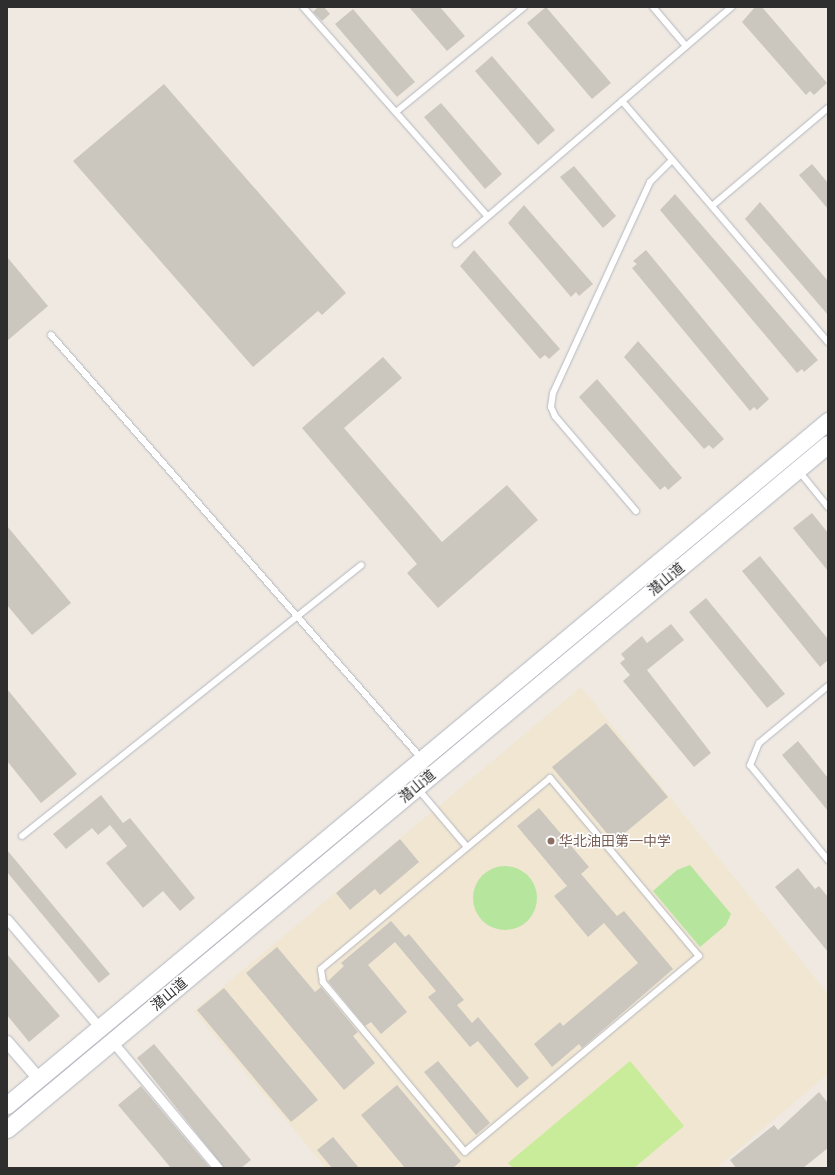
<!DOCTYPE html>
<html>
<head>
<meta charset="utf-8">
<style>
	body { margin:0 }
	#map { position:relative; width:835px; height:1175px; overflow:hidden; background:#efe9e1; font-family:Montserrat,"Noto Sans SC",sans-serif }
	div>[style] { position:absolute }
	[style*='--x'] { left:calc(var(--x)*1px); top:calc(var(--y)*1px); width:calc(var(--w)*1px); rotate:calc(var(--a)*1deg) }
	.education>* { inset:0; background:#f0e6d1 }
	.green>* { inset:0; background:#b6e59e }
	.round { border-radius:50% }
	.pitch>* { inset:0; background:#c9ec9a }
	.building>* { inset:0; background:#cbc7bf }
	.roads { filter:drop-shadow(0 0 1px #b4b7c1) drop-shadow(0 0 1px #b4b7c1) }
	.service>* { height:6px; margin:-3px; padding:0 3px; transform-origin:3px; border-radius:3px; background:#fff }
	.pedestrian>* { height:9px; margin:-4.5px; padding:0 4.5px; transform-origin:4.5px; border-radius:4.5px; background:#fff }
	.minor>* { height:12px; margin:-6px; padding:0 6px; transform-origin:6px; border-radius:6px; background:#fff }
	.secondary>* { height:17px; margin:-8.5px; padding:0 8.5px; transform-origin:8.5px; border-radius:8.5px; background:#fff }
	.dots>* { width:11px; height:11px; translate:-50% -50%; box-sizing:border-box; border:2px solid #fff; border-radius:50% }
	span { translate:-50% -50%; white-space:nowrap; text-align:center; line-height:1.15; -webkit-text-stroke:3px #fff; paint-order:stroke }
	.street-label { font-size:14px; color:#2e2e2e }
	.education-label { font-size:14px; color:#785e54 }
	.left { translate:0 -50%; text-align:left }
	.frame { position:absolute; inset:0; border:8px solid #2e2e2e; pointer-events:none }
</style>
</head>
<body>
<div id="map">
	<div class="education">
		<div style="clip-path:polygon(581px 687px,828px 994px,828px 1074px,716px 1168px,326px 1168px,194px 1011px)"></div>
	</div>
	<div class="green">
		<div style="clip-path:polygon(690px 865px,731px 914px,726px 925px,700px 947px,653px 891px,677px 870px)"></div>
		<div class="round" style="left:473px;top:866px;width:64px;height:64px"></div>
	</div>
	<div class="pitch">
		<div style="clip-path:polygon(630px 1061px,684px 1126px,634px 1168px,513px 1168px,508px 1163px)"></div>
	</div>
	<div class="building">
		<div style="clip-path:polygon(318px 7px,324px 7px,330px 14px,322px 21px,313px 12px)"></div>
		<div style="clip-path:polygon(409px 7px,440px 7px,465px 36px,447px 51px)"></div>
		<div style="clip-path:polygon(546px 7px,611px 83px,592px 99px,527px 23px)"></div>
		<div style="clip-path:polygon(755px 7px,762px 7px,827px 83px,814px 95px,810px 91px,806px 95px,742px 22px)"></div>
		<div style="clip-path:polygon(353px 9px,415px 82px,397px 97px,335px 24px)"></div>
		<div style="clip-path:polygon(492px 56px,555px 130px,538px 145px,475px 71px)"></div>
		<div style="clip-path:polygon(164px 84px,346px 293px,322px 315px,318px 311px,253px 367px,73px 161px)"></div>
		<div style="clip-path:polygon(441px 103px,502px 174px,485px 189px,424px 117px)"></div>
		<div style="clip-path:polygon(812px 164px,828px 183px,828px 209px,799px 175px)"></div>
		<div style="clip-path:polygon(574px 166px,616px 216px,603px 228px,560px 177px)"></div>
		<div style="clip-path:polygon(675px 194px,818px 360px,804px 372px,802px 369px,797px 373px,660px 210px)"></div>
		<div style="clip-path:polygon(760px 202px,828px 281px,828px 315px,745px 219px)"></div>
		<div style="clip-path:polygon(524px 205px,593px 284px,579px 296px,576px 292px,571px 297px,508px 223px)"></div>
		<div style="clip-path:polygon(474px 250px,560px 349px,549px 359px,545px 355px,540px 359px,460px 266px)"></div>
		<div style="clip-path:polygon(646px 250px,769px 399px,757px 410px,754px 407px,750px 411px,632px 268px,637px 264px,633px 261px)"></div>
		<div style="clip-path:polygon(7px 257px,48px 306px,7px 341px)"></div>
		<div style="clip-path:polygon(638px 341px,724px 439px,713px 449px,709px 445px,704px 449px,624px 357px)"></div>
		<div style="clip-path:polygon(383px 357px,402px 378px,344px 428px,442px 542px,507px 485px,538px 520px,438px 608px,407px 573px,417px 564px,302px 428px)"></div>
		<div style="clip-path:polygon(597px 379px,682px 478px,668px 490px,665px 486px,660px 490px,579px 397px)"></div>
		<div style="clip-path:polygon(812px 513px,828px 533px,828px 571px,793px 528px)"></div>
		<div style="clip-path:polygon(7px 526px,71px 603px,32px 635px,7px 605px)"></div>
		<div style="clip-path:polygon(760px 556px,828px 639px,828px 660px,820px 667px,742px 571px)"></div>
		<div style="clip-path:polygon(706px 598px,785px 694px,767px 708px,689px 612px)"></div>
		<div style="clip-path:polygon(671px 624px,684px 640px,647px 670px,711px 753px,694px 767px,623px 681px,630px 675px,620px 663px,625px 659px,621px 654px,642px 636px,647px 643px)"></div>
		<div style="clip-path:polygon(7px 689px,77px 774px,41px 803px,7px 761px)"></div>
		<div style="clip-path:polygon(606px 723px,668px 797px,614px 842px,552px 767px)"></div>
		<div style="clip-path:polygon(798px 741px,828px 778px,828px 811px,782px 755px)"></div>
		<div style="clip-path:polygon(101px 795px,123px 823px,130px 818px,195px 898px,180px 911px,163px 891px,143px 908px,106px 863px,127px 846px,110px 825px,98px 835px,92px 828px,66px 849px,53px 834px)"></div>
		<div style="clip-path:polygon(539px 808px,589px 867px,581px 874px,617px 916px,624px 911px,673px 969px,582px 1048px,579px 1044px,552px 1067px,534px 1044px,560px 1022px,563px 1026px,638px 963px,604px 923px,588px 937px,554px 896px,567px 886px,517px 826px)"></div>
		<div style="clip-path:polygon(400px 839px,419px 862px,380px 895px,375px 889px,350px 910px,336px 893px)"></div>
		<div style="clip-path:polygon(7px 850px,110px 974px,99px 983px,7px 872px)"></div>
		<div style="clip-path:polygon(798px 868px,815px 889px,819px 886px,828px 897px,828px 952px,775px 887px)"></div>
		<div style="clip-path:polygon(391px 921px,405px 937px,409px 934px,464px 1000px,457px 1005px,472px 1023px,478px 1017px,529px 1078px,517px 1088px,478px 1041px,470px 1047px,428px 997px,436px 991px,395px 942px,368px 965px,407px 1012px,381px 1034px,371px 1022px,365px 1026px,328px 981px,344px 966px,341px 963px)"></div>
		<div style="clip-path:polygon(277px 947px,315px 992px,321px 987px,358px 1032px,353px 1036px,375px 1063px,344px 1090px,246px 973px)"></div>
		<div style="clip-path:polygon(7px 954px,60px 1016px,29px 1042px,7px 1015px)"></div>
		<div style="clip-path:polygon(224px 988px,318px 1100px,291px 1122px,197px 1010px)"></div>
		<div style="clip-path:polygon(154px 1044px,251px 1160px,241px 1168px,224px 1168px,137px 1058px)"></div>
		<div style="clip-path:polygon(438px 1061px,490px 1123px,476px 1135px,424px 1072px)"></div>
		<div style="clip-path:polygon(397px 1085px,461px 1161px,453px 1168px,405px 1168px,361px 1115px)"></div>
		<div style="clip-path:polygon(141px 1086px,210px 1168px,171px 1168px,118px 1105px)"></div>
		<div style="clip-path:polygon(819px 1092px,828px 1103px,828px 1148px,803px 1168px,736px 1168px,730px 1160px,774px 1125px,778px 1130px)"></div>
		<div style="clip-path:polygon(333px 1137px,359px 1168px,332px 1168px,317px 1150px)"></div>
	</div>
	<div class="roads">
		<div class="service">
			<div style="--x:303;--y:7;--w:278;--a:48.6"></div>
			<div style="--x:653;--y:7;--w:51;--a:49.8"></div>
			<div style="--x:622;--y:101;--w:317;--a:49.5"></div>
			<div style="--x:396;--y:112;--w:166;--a:-39.4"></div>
			<div style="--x:712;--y:206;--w:152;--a:-40.2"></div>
			<div style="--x:456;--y:244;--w:364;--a:-40.7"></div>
			<div style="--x:51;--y:335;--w:562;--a:48.82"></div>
			<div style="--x:798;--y:470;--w:48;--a:51"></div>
			<div style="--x:636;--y:511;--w:125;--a:-130.5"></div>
			<div style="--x:555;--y:416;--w:10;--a:-114"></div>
			<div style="--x:551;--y:407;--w:14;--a:-82"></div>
			<div style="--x:553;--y:393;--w:232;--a:-65.3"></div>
			<div style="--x:650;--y:182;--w:31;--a:-45"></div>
			<div style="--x:828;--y:686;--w:89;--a:140.4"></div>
			<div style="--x:759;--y:743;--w:24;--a:112"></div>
			<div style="--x:750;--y:765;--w:123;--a:50.6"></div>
			<div style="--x:550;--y:778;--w:232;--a:50.1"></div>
			<div style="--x:699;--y:956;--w:305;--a:140.1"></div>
			<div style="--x:465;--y:1152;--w:222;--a:-129.9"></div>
			<div style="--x:323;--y:982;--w:13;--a:-99"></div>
			<div style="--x:321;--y:969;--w:298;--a:-39.8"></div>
			<div style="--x:418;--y:789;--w:76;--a:49.8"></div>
			<div style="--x:22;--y:836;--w:434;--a:-38.6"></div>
		</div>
		<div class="pedestrian">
			<div style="--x:7;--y:919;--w:143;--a:49.5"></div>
			<div style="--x:112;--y:1041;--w:165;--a:50.2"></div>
		</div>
		<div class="minor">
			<div style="--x:7;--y:1042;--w:49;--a:49.1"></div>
		</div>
		<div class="secondary">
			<div style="--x:7;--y:1105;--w:1069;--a:-39.8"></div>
			<div style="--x:7;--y:1129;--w:1069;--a:-39.84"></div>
		</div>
	</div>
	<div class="dots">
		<div style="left:551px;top:841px;background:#8d6e63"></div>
	</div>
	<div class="street-label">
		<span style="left:666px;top:579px;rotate:-40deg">潜山道</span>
		<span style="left:417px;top:786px;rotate:-40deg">潜山道</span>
		<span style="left:169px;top:994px;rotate:-40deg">潜山道</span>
	</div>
	<div class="education-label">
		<span class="left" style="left:559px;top:841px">华北油田第一中学</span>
	</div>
	<div class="frame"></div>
</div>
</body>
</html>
